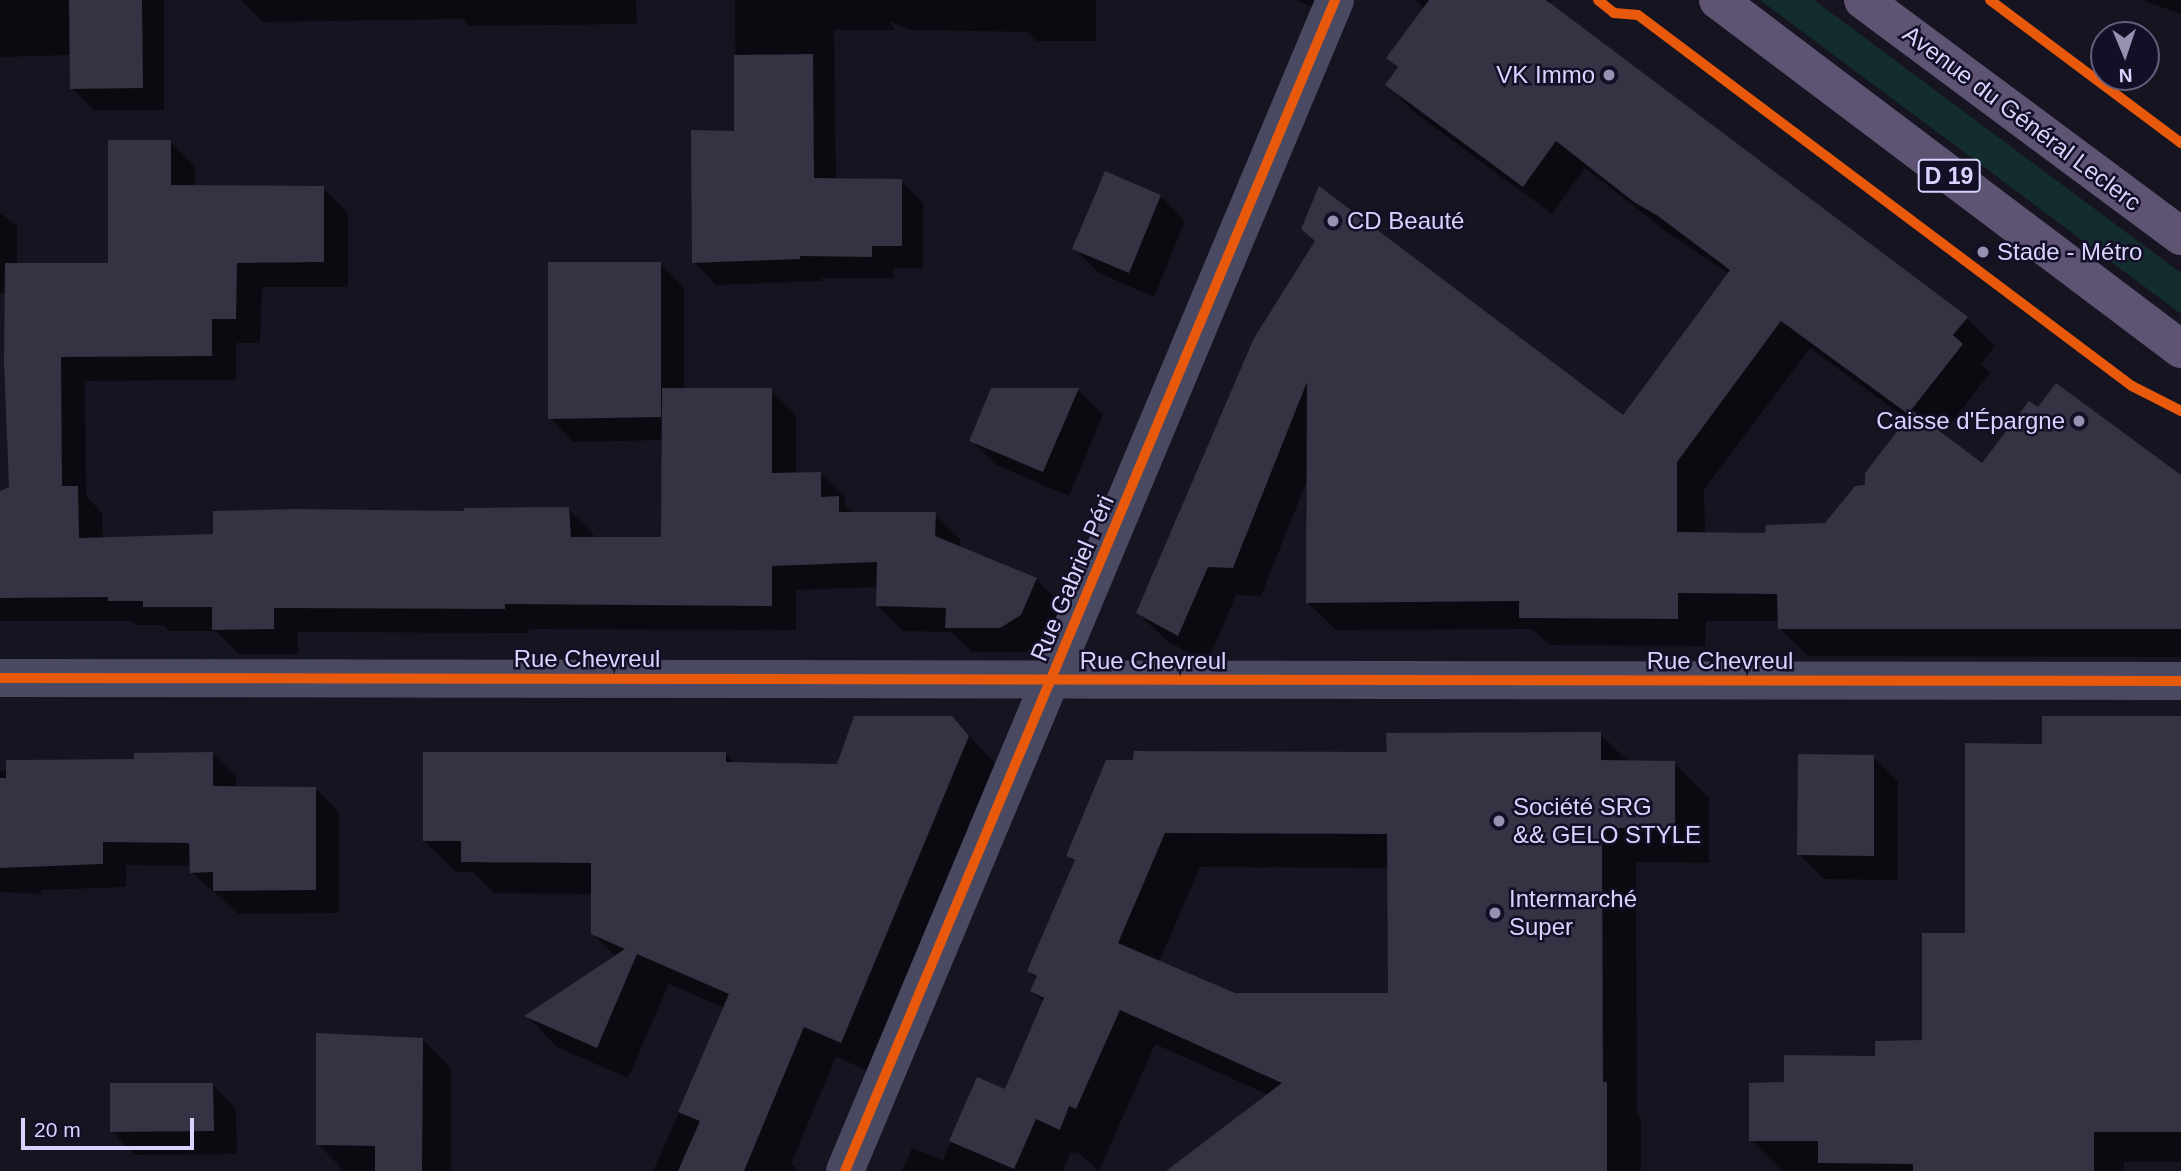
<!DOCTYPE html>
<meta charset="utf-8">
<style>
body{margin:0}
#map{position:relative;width:2181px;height:1171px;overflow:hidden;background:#161421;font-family:Arial,sans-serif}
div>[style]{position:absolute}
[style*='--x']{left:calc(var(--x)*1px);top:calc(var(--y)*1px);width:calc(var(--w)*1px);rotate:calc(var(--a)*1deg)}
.green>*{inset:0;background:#132c2d}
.shadow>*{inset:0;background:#0007}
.building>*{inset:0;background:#343243}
.minor>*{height:38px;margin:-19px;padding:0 19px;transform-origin:19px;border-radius:19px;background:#4a4962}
.primary>*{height:38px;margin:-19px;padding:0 19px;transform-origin:19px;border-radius:19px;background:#5e5373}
.cycleway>*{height:10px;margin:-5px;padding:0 5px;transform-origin:5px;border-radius:5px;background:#e8590c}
.dots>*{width:19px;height:19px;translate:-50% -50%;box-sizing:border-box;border:4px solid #130f26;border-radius:50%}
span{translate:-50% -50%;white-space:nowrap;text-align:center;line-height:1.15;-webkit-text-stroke:5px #130f26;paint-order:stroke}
.shield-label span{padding:2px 5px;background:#130f26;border:2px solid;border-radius:5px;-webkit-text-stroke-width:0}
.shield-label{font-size:23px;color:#d9d4ff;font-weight:700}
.poi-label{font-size:24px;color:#d9d4ff}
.right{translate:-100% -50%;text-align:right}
.left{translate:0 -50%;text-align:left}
.street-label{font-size:24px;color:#d9d4ff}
.north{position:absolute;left:2090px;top:21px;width:70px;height:70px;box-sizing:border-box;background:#130f26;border:2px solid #625e7d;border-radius:50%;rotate:178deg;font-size:19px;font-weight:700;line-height:28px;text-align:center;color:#d9d4ff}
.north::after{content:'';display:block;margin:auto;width:24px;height:32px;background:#9591b1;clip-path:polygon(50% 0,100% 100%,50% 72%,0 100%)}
.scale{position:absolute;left:21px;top:1118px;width:173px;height:32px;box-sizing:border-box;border:4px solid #d9d4ff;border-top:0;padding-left:9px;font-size:21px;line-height:24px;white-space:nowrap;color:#d9d4ff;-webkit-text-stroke:5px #130f26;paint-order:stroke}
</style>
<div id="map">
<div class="green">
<div style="clip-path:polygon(1760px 0,1814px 0,2181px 273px,2181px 314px)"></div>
</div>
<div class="shadow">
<div style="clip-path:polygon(0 0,164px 0,164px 110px,94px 110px,71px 88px,71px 55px,0 57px)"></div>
<div style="clip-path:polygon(241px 0,636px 0,637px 24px,469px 26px,463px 19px,263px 22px)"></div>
<div style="clip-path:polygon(735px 0,1096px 0,1096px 41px,1036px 41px,1027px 32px,910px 30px,889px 21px,895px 30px,834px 30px,836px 180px,901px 181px,923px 203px,923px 268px,893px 268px,894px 278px,822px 278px,822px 281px,716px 285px,694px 262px,736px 133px)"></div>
<div style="clip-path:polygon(1296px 0,1317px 0,1314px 8px)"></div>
<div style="clip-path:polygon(evenodd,1416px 0,1552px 0,1549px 4px,1967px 318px,1995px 346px,1981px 364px,1990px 373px,1942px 435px,1982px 466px,2181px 478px,2181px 657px,1808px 656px,1779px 628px,1779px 621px,1706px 621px,1705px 646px,1549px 645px,1533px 629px,1336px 630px,1307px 602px,1308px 478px,1261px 596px,1236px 595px,1207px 663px,1167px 641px,1138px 613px,1255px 339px,1623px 417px,1729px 274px,1664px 230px,1585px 168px,1552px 214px,1415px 113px,1387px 85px,1399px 68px,1389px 58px,1425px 9px,1416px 0,1810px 348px,1908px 420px,1867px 487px,1826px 525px,1767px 535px,1705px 534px,1704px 490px,1810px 348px)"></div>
<div style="clip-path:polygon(2141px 0,2181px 0,2181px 14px)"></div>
<div style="clip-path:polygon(170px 142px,195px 166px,195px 187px,323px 188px,348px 213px,348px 287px,262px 287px,260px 343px,236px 343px,236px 380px,85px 381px,86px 496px,102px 513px,103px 539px,214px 535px,466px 513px,568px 509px,593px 534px,594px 539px,663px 539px,663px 440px,574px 442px,550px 418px,660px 264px,684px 288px,684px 390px,771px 390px,796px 415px,796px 474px,821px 474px,845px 498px,845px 506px,854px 514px,935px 514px,960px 539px,960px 548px,1036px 579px,1061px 604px,1046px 640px,1025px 652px,972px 652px,951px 632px,903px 631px,878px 606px,878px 587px,796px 590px,796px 630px,529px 629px,529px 633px,298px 632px,298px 654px,239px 654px,216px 631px,169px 631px,164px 625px,135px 625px,131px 621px,0 621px,0 492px,10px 489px,7px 293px,0 293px,0 213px,17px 226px,17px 265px,110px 264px)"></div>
<div style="clip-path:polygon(1160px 196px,1185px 221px,1154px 297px,1099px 273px,1074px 248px)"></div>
<div style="clip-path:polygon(992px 390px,1078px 390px,1103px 414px,1069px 496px,996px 465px,971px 440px)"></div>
<div style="clip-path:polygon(2181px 717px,2181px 1162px,2124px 1162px,2124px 1171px,1782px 1171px,1751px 1140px,1786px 1084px,1924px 1042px,2044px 745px)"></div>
<div style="clip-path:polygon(952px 718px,1000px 768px,873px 1073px,836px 1057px,791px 1164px,798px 1171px,653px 1171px,725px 1008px,669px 984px,628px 1078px,557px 1047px,527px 1016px,616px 957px,593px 934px,593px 894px,494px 893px,473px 872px,456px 872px,424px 841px,726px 754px,735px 764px,838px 766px)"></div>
<div style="clip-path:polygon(evenodd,1600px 734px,1629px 762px,1674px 763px,1709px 798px,1709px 863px,1636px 862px,1637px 1114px,1641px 1118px,1641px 1171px,1241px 1171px,1269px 1095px,1155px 1044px,1099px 1171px,1079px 1153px,1071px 1152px,1063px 1171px,902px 1171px,912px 1148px,943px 1160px,978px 1079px,1006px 1091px,1044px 1002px,1033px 991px,1037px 979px,1029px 971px,1076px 863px,1068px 855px,1388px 754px,1600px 734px,1200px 867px,1389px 868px,1390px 995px,1235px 995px,1159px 962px,1200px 867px)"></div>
<div style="clip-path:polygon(212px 753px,236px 777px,236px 788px,315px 788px,339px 812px,339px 913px,239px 914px,191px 872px,191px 866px,126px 865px,126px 887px,41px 890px,41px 894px,0 892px,0 771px)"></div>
<div style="clip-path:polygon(1873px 757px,1898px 782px,1898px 880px,1824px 879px,1799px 854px)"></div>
<div style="clip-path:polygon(422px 1039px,451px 1068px,451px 1171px,344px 1171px,318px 1144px)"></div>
<div style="clip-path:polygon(213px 1085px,236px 1109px,237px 1154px,135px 1155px,112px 1131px)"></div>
</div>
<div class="building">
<div style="clip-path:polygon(69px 0,142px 0,143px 88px,70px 89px)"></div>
<div style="clip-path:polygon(1429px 0,1546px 0,1968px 317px,1953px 335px,1963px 344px,1908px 414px,1781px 321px,1677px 462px,1677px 532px,1765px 533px,1766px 525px,1825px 523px,1855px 486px,1865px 485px,1865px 473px,1913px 411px,1982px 463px,2029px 401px,2038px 407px,2056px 383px,2181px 475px,2181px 629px,1778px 629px,1777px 594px,1678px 593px,1678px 619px,1519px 618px,1519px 601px,1306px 603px,1307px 382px,1233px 568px,1208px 567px,1178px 636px,1136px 613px,1254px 338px,1315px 241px,1301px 229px,1319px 186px,1623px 415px,1730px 270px,1658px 216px,1634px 202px,1556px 141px,1523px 187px,1385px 85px,1398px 67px,1386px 58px)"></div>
<div style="clip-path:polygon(813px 54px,814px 178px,902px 179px,902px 246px,872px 246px,872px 257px,800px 256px,800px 259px,692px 263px,691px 130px,734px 131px,734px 55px)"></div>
<div style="clip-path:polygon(108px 140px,171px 140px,171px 185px,324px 186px,324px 262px,237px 263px,236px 319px,212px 319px,212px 356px,61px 357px,62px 486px,78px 486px,79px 538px,213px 534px,213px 511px,297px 509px,464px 511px,464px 508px,569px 507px,571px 537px,661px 537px,662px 388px,772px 388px,772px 473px,821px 472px,821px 497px,839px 496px,839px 512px,936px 512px,935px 536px,1037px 578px,1021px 615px,1000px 628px,945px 628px,946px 608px,876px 606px,877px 562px,772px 566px,772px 606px,505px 604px,505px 609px,274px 608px,274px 629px,212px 630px,212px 607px,143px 607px,143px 601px,108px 601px,108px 597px,0 598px,0 491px,9px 487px,4px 362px,5px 263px,108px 263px)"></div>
<div style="clip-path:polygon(1105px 171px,1161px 195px,1129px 273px,1072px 249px)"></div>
<div style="clip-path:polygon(548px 262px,661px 262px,661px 417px,548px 419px)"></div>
<div style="clip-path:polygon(991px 388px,1079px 388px,1043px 472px,969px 441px)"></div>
<div style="clip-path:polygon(854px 716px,952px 716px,969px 736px,841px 1043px,804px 1027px,744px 1171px,678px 1171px,700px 1121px,678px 1112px,729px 994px,637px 954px,597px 1048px,524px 1016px,625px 949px,591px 934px,591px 863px,461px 862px,461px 841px,423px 841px,423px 752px,726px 752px,726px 762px,837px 764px)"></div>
<div style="clip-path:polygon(2042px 716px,2181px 716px,2181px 1132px,2094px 1132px,2094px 1171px,1913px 1171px,1913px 1164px,1818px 1163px,1818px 1141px,1749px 1141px,1749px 1083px,1784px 1082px,1784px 1055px,1875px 1056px,1875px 1041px,1922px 1040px,1922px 933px,1965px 933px,1965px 743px,2042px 744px)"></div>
<div style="clip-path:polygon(evenodd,1601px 732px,1601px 760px,1675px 761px,1675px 828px,1602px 828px,1603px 1082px,1607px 1082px,1607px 1171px,1166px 1171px,1282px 1083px,1120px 1010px,1076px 1109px,1069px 1106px,1060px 1130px,1036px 1119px,1014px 1169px,949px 1141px,977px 1077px,1005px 1089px,1044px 998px,1030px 991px,1037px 976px,1027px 971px,1075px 860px,1066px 856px,1106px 760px,1133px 760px,1134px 751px,1387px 752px,1386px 733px,1601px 732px,1165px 833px,1387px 834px,1388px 993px,1235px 993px,1118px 943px,1165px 833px)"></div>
<div style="clip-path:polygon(213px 752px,213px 786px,316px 787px,316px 890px,213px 891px,213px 872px,190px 873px,189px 843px,103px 842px,103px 864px,0 868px,0 778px,6px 778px,6px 760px,134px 759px,134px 753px)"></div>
<div style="clip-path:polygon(1798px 754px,1874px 755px,1874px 856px,1797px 855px)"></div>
<div style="clip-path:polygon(316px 1033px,423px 1038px,422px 1171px,375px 1171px,375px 1146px,316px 1145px)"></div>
<div style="clip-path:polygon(110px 1083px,213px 1083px,214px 1131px,110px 1132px)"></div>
</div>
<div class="minor">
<div style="--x:0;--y:678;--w:2181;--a:0.08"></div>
<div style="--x:845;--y:1171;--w:1269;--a:-67.29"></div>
</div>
<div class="primary">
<div style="--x:1718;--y:0;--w:580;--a:37.01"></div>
<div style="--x:1863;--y:0;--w:396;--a:36.6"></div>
</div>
<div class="cycleway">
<div style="--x:1598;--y:0;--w:21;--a:39"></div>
<div style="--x:1614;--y:13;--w:24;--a:5"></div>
<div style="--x:1638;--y:15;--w:618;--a:36.91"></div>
<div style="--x:2132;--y:386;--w:55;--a:27"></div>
<div style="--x:1990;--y:0;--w:239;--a:36.8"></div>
<div style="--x:0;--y:678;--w:2181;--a:0.08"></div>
<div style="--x:845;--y:1171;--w:1269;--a:-67.29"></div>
</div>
<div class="dots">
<div style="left:1609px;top:75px;background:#9591b1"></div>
<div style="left:1333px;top:221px;background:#9591b1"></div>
<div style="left:1983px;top:252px;background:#9591b1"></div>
<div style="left:2079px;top:421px;background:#9591b1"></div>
<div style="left:1499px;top:821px;background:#9591b1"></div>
<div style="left:1495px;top:913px;background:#9591b1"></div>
</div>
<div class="shield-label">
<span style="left:1949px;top:176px">D 19</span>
</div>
<div class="poi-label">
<span class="right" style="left:1595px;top:75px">VK Immo</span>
<span class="left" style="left:1347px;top:221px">CD Beauté</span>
<span class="left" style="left:1997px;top:252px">Stade - Métro</span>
<span class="right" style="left:2065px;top:421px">Caisse d'Épargne</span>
<span class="left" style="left:1513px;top:821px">Société SRG<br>&amp;&amp; GELO STYLE</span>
<span class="left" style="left:1509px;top:913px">Intermarché<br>Super</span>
</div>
<div class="street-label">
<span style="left:2022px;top:118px;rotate:37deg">Avenue du Général Leclerc</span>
<span style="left:1072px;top:578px;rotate:-67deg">Rue Gabriel Péri</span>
<span style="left:587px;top:659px">Rue Chevreul</span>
<span style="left:1153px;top:661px">Rue Chevreul</span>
<span style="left:1720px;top:661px">Rue Chevreul</span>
</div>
<div class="north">N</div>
<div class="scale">20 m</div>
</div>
